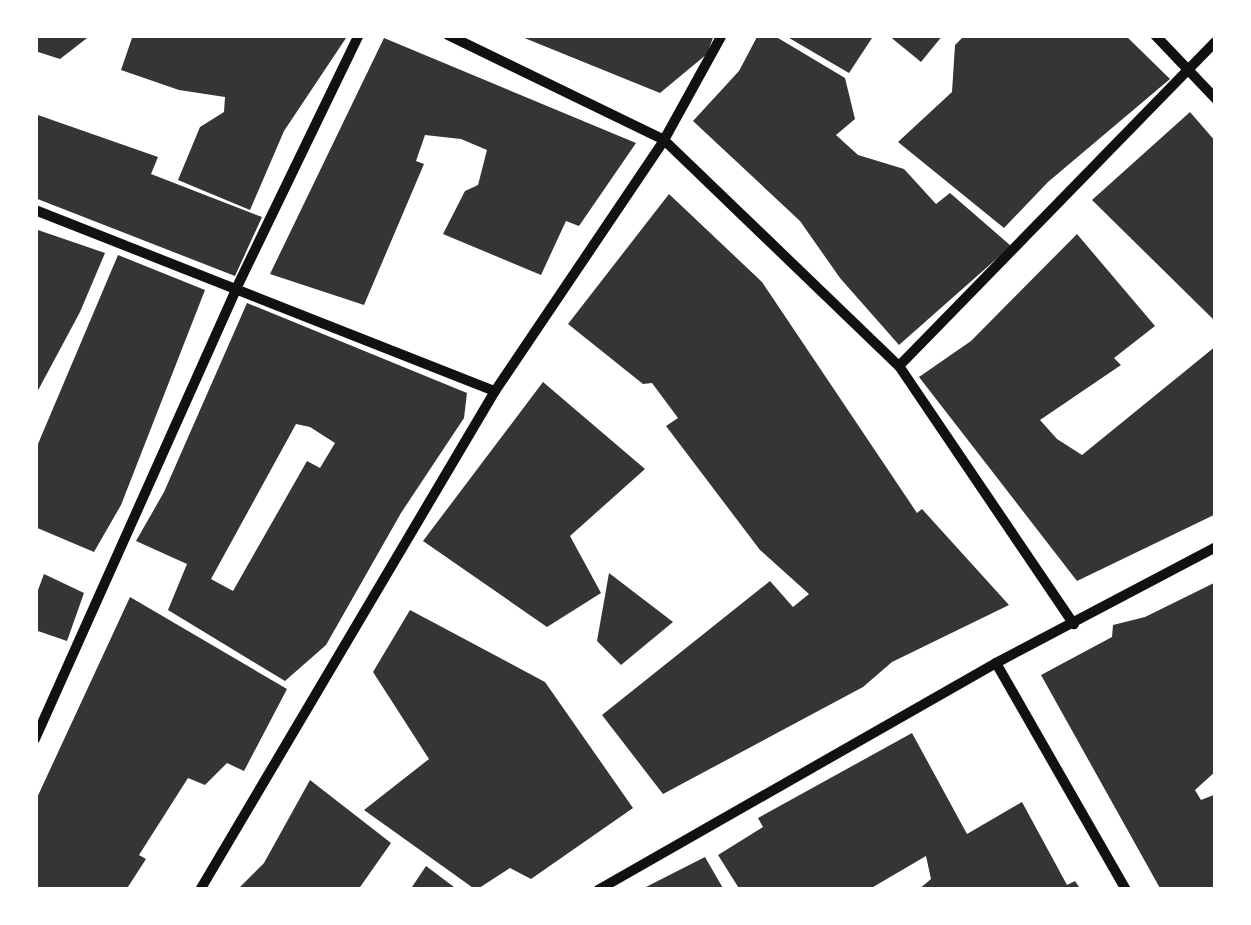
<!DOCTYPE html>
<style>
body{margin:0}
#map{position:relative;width:1251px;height:925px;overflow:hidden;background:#fff;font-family:"Roboto Condensed",sans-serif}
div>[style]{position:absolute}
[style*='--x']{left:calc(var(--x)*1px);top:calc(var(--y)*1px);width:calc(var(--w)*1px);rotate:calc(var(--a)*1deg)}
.building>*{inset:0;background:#353535}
.minor>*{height:10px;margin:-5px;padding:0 5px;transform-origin:5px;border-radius:5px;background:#111}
span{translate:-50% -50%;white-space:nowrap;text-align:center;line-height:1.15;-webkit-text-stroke:8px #fff;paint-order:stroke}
.frame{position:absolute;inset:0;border:38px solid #fff;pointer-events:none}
</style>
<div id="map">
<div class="building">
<div style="clip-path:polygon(35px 35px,91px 35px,60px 59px,35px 51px)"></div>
<div style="clip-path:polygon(133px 35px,348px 35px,284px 131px,250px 210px,178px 180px,200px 127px,224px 112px,225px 97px,179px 90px,121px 70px)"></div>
<div style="clip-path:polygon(517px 35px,714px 35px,707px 54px,660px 93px)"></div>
<div style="clip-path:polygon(758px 35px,773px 35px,845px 78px,855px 119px,836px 135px,858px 155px,904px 169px,936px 204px,950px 193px,1011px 246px,899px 345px,840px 278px,800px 221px,693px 121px,739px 71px)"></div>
<div style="clip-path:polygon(784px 35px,874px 35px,849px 73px)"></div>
<div style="clip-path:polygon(888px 35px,943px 35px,921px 62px)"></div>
<div style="clip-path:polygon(965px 35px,1125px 35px,1170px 79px,1048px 182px,1004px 228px,898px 142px,952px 92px,955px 45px)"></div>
<div style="clip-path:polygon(384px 38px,636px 143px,579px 226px,566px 221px,541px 275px,443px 234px,465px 191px,478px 185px,487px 150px,461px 139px,425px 135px,416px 161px,424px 164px,364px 305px,270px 274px)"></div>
<div style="clip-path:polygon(1190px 112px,1216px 142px,1216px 322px,1092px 200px)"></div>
<div style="clip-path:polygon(35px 114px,158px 157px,151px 174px,262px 217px,235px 276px,35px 198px)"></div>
<div style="clip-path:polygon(669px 194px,762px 282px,917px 513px,922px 509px,1009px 605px,892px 662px,863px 687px,663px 794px,602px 715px,770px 581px,793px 607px,809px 594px,760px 550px,666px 426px,678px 418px,652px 383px,643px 384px,568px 324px)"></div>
<div style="clip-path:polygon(35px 229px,105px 253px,80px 312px,35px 396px)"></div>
<div style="clip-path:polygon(1077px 234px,1155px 326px,1114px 358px,1121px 365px,1040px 420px,1057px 439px,1082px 455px,1216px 346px,1216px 514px,1077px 581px,919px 377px,971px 341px)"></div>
<div style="clip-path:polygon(118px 255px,205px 290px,121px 505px,94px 552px,35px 527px,35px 451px)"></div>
<div style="clip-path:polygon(evenodd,247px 303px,467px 393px,464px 418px,401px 513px,326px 645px,285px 681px,168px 610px,187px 564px,136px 541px,164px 492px,247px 303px,296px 424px,310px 427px,335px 443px,320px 468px,307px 461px,233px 591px,211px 579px,296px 424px)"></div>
<div style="clip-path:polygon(543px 382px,645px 469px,570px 536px,601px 593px,547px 627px,423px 541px)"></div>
<div style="clip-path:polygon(609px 573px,673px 622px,621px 665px,597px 641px)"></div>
<div style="clip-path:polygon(44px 574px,84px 593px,67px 641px,35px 630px,35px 598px)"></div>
<div style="clip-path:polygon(1216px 582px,1216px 771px,1195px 790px,1201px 800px,1216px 794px,1216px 890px,1161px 890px,1041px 675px,1112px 637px,1113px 625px,1145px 617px)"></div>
<div style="clip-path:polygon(130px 597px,287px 689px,244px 771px,227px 763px,205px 785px,188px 778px,139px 855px,146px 859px,126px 890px,35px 890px,35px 802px)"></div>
<div style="clip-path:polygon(410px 610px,545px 682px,633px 808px,531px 879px,510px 868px,476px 890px,364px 810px,429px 759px,373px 672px)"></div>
<div style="clip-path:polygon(912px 733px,967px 834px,1022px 802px,1067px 885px,1075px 881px,1081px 890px,918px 890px,931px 879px,926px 856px,868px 890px,740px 890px,718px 855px,763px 827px,758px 818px)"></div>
<div style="clip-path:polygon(310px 780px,391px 843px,358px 890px,237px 890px,264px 863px)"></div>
<div style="clip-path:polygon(705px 857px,724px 890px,640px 890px)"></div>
<div style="clip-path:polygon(426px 866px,458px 890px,410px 890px)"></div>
</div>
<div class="minor">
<div style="--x:448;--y:35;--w:240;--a:25.9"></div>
<div style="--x:664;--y:140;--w:326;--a:43.9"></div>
<div style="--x:899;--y:366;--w:312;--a:55.9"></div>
<div style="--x:1155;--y:35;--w:88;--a:46.4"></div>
<div style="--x:35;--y:210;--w:494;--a:21.5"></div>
<div style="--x:899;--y:366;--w:454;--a:-45.7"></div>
<div style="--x:996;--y:663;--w:262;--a:60.2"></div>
<div style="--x:35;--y:739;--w:493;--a:-65.9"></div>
<div style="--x:236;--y:289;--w:282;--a:-64.2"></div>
<div style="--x:200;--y:890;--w:580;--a:-59.41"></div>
<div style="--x:495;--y:391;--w:303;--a:-56"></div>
<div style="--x:664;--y:140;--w:120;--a:-61.1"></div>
<div style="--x:598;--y:890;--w:458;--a:-29.7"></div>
<div style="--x:996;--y:663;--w:249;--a:-27.8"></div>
</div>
<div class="frame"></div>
</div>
